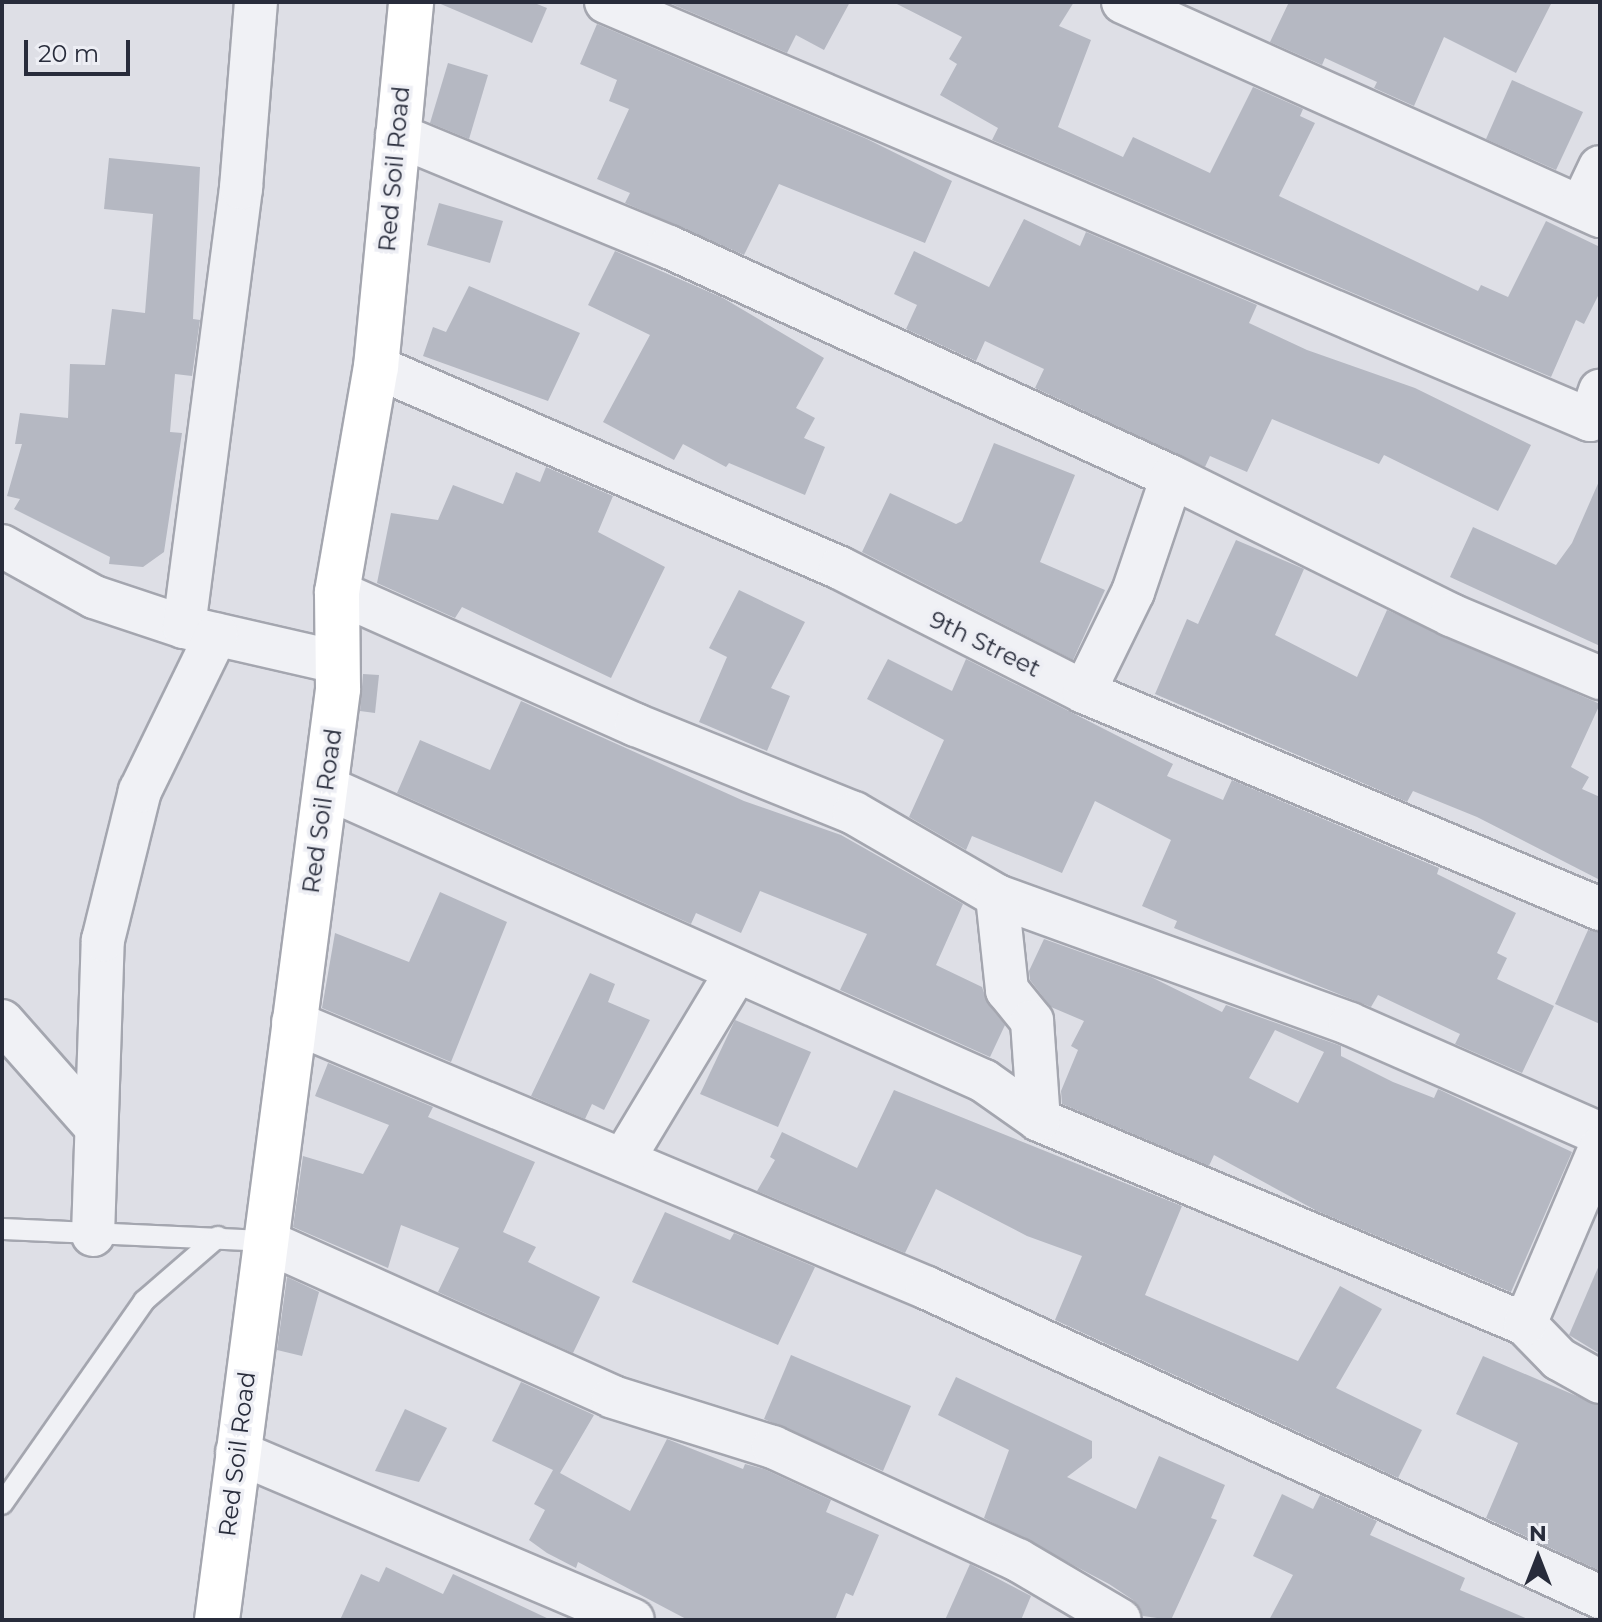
<!DOCTYPE html>
<style>
body{margin:0}
#map{position:relative;width:1602px;height:1622px;overflow:hidden;background:#dedfe6;font-family:Montserrat,sans-serif}
div>[style]{position:absolute}
[style*='--x']{left:calc(var(--x)*1px);top:calc(var(--y)*1px);width:calc(var(--w)*1px);rotate:calc(var(--a)*1deg)}
.building>*{inset:0;background:#b5b8c2}
.roads{filter:drop-shadow(2px 0 #a4a6af) drop-shadow(-2px 0 #a4a6af) drop-shadow(0 2px #a4a6af) drop-shadow(0 -2px #a4a6af)}
.lane>*{height:20px;margin:-10px;padding:0 10px;transform-origin:10px;border-radius:10px;background:#f0f1f5}
.street>*{height:42px;margin:-21px;padding:0 21px;transform-origin:21px;border-radius:21px;background:#f0f1f5}
.secondary>*{height:44px;margin:-22px;padding:0 22px;transform-origin:22px;border-radius:22px;background:#fff}
span{translate:-50% -50%;white-space:nowrap;text-align:center;line-height:1.15;-webkit-text-stroke:7px #edeef4;paint-order:stroke}
.street-label{font-size:24px;color:#282c3b}
.frame{position:absolute;inset:0;border:4px solid #282c3b;pointer-events:none}
.north{position:absolute;left:1498px;top:1518px;width:80px;height:80px;-webkit-text-stroke:6px #edeef4;paint-order:stroke;rotate:0deg;font-size:22px;font-weight:700;line-height:32px;text-align:center;color:#282c3b}
.north::after{content:'';display:block;margin:auto;width:28px;height:36px;background:#282c3b;clip-path:polygon(50% 0,100% 100%,50% 72%,0 100%)}
.scale{position:absolute;left:24px;top:40px;width:106px;height:36px;box-sizing:border-box;border:4px solid #282c3b;border-top:0;padding-left:10px;font-size:24px;line-height:28px;white-space:nowrap;color:#282c3b;-webkit-text-stroke:6px #edeef4;paint-order:stroke}
</style>
<div id="map">
<div class="building">
<div style="clip-path:polygon(436px 2px,532px 2px,547px 8px,532px 43px)"></div>
<div style="clip-path:polygon(667px 2px,850px 2px,824px 50px,796px 35px,787px 53px)"></div>
<div style="clip-path:polygon(893px 2px,1074px 2px,1059px 26px,1091px 40px,1058px 127px,1123px 157px,1133px 137px,1210px 173px,1253px 87px,1303px 109px,1300px 116px,1315px 123px,1279px 196px,1478px 291px,1481px 285px,1508px 297px,1546px 221px,1600px 247px,1600px 292px,1584px 324px,1576px 320px,1551px 377px,992px 140px,998px 128px,940px 95px,957px 64px,949px 59px,962px 37px)"></div>
<div style="clip-path:polygon(1289px 2px,1552px 2px,1516px 73px,1444px 37px,1414px 106px,1374px 88px,1377px 82px,1325px 58px,1322px 65px,1270px 42px)"></div>
<div style="clip-path:polygon(597px 24px,867px 139px,952px 181px,925px 243px,779px 184px,744px 255px,625px 203px,630px 193px,597px 179px,629px 109px,609px 101px,617px 80px,580px 64px)"></div>
<div style="clip-path:polygon(448px 63px,488px 75px,469px 139px,430px 123px)"></div>
<div style="clip-path:polygon(1512px 80px,1583px 112px,1556px 170px,1486px 139px)"></div>
<div style="clip-path:polygon(109px 158px,200px 167px,193px 319px,200px 320px,192px 376px,175px 374px,170px 432px,182px 433px,164px 552px,143px 567px,109px 564px,110px 557px,14px 509px,20px 499px,7px 496px,22px 444px,15px 444px,20px 413px,68px 418px,70px 364px,105px 365px,112px 309px,145px 313px,153px 214px,104px 209px)"></div>
<div style="clip-path:polygon(439px 203px,503px 221px,490px 263px,427px 245px)"></div>
<div style="clip-path:polygon(1024px 219px,1080px 246px,1086px 232px,1257px 305px,1249px 323px,1307px 350px,1415px 388px,1531px 445px,1498px 511px,1384px 455px,1379px 464px,1272px 419px,1247px 472px,1210px 456px,1205px 467px,1035px 388px,1044px 369px,985px 341px,976px 361px,906px 329px,917px 305px,894px 294px,914px 251px,989px 287px)"></div>
<div style="clip-path:polygon(615px 251px,723px 298px,824px 358px,796px 408px,815px 418px,804px 438px,825px 447px,805px 495px,729px 463px,726px 467px,683px 444px,674px 460px,603px 422px,650px 335px,588px 305px)"></div>
<div style="clip-path:polygon(469px 286px,580px 333px,548px 401px,423px 356px,433px 327px,446px 332px)"></div>
<div style="clip-path:polygon(994px 443px,1075px 475px,1040px 562px,1105px 590px,1073px 660px,862px 552px,890px 493px,956px 524px,962px 521px)"></div>
<div style="clip-path:polygon(546px 467px,613px 496px,598px 532px,665px 567px,611px 678px,462px 607px,455px 618px,377px 583px,391px 513px,438px 520px,453px 485px,503px 504px,516px 472px,540px 482px)"></div>
<div style="clip-path:polygon(1600px 479px,1600px 646px,1450px 577px,1473px 527px,1556px 565px,1572px 543px)"></div>
<div style="clip-path:polygon(1236px 540px,1304px 569px,1275px 635px,1357px 677px,1387px 610px,1600px 704px,1571px 767px,1589px 777px,1582px 789px,1600px 797px,1600px 880px,1477px 817px,1413px 791px,1407px 802px,1155px 694px,1187px 619px,1198px 624px)"></div>
<div style="clip-path:polygon(739px 590px,805px 622px,771px 688px,790px 696px,767px 751px,699px 722px,727px 657px,709px 648px)"></div>
<div style="clip-path:polygon(888px 659px,952px 691px,966px 659px,1173px 764px,1167px 776px,1223px 800px,1232px 780px,1439px 868px,1437px 874px,1516px 913px,1497px 953px,1507px 958px,1497px 979px,1554px 1006px,1522px 1073px,1455px 1044px,1460px 1034px,1378px 995px,1371px 1007px,1174px 928px,1177px 921px,1142px 906px,1171px 840px,1095px 801px,1062px 873px,972px 836px,966px 850px,909px 817px,944px 740px,867px 699px)"></div>
<div style="clip-path:polygon(363px 674px,379px 675px,375px 713px,360px 711px)"></div>
<div style="clip-path:polygon(521px 701px,744px 801px,841px 835px,963px 904px,936px 965px,982px 987px,988px 1004px,1005px 1025px,990px 1057px,840px 990px,867px 934px,760px 891px,741px 933px,696px 913px,691px 924px,397px 793px,420px 740px,490px 770px)"></div>
<div style="clip-path:polygon(440px 892px,507px 922px,451px 1062px,322px 1008px,335px 933px,409px 962px)"></div>
<div style="clip-path:polygon(1588px 930px,1600px 932px,1600px 1024px,1555px 1004px)"></div>
<div style="clip-path:polygon(evenodd,1044px 939px,1151px 977px,1222px 1012px,1226px 1005px,1341px 1046px,1341px 1056px,1393px 1082px,1434px 1098px,1438px 1089px,1572px 1152px,1511px 1292px,1317px 1211px,1214px 1155px,1209px 1166px,1062px 1104px,1061px 1091px,1078px 1050px,1071px 1046px,1084px 1021px,1051px 1007px,1030px 980px,1029px 971px,1044px 939px,1275px 1030px,1324px 1052px,1298px 1103px,1249px 1078px,1275px 1030px)"></div>
<div style="clip-path:polygon(590px 973px,615px 984px,608px 1002px,650px 1020px,604px 1110px,592px 1104px,585px 1119px,531px 1096px)"></div>
<div style="clip-path:polygon(735px 1020px,811px 1052px,778px 1127px,700px 1094px)"></div>
<div style="clip-path:polygon(328px 1063px,433px 1107px,428px 1117px,535px 1162px,503px 1232px,536px 1247px,528px 1262px,600px 1297px,573px 1353px,438px 1292px,459px 1248px,401px 1225px,388px 1268px,293px 1227px,303px 1156px,363px 1174px,389px 1125px,315px 1096px)"></div>
<div style="clip-path:polygon(894px 1090px,1182px 1206px,1145px 1295px,1298px 1361px,1340px 1286px,1382px 1309px,1336px 1388px,1422px 1430px,1398px 1478px,1055px 1320px,1082px 1256px,1027px 1236px,936px 1189px,905px 1253px,757px 1191px,775px 1160px,770px 1157px,782px 1132px,857px 1168px)"></div>
<div style="clip-path:polygon(665px 1212px,730px 1240px,734px 1233px,815px 1267px,778px 1345px,632px 1282px)"></div>
<div style="clip-path:polygon(1600px 1263px,1600px 1354px,1569px 1335px)"></div>
<div style="clip-path:polygon(287px 1277px,319px 1292px,302px 1356px,277px 1350px)"></div>
<div style="clip-path:polygon(791px 1355px,911px 1406px,883px 1471px,764px 1419px)"></div>
<div style="clip-path:polygon(1483px 1356px,1600px 1406px,1600px 1571px,1486px 1518px,1518px 1443px,1456px 1414px)"></div>
<div style="clip-path:polygon(956px 1377px,1092px 1441px,1092px 1458px,1067px 1477px,1136px 1509px,1159px 1456px,1225px 1485px,1211px 1518px,1217px 1520px,1171px 1620px,1143px 1616px,1133px 1600px,1109px 1584px,984px 1518px,1009px 1450px,938px 1415px)"></div>
<div style="clip-path:polygon(521px 1382px,594px 1415px,560px 1473px,630px 1511px,667px 1439px,743px 1469px,745px 1464px,764px 1469px,831px 1500px,826px 1512px,879px 1535px,853px 1596px,846px 1593px,835px 1620px,688px 1620px,578px 1562px,576px 1568px,547px 1553px,529px 1540px,545px 1510px,534px 1504px,553px 1470px,492px 1441px)"></div>
<div style="clip-path:polygon(405px 1409px,447px 1428px,419px 1482px,375px 1471px)"></div>
<div style="clip-path:polygon(1282px 1494px,1313px 1509px,1320px 1495px,1377px 1521px,1370px 1535px,1465px 1578px,1460px 1590px,1530px 1620px,1269px 1620px,1293px 1575px,1253px 1556px)"></div>
<div style="clip-path:polygon(970px 1564px,1031px 1596px,1021px 1620px,945px 1620px)"></div>
<div style="clip-path:polygon(386px 1567px,443px 1594px,453px 1574px,551px 1620px,340px 1620px,361px 1574px,379px 1582px)"></div>
</div>
<div class="roads">
<div class="lane">
<div style="--x:2;--y:1229;--w:263;--a:2.6"></div>
<div style="--x:2;--y:1504;--w:248;--a:-55"></div>
<div style="--x:144;--y:1301;--w:98;--a:-40.9"></div>
</div>
<div class="street">
<div style="--x:606;--y:2;--w:1069;--a:23.02"></div>
<div style="--x:1590;--y:420;--w:31;--a:-71"></div>
<div style="--x:1123;--y:2;--w:523;--a:24.16"></div>
<div style="--x:397;--y:135;--w:294;--a:22.4"></div>
<div style="--x:669;--y:247;--w:553;--a:24.57"></div>
<div style="--x:1172;--y:477;--w:311;--a:26.3"></div>
<div style="--x:1451;--y:615;--w:162;--a:22.9"></div>
<div style="--x:1581;--y:207;--w:44;--a:-64.6"></div>
<div style="--x:376;--y:367;--w:506;--a:23.42"></div>
<div style="--x:840;--y:568;--w:274;--a:26.9"></div>
<div style="--x:1084;--y:692;--w:560;--a:22.81"></div>
<div style="--x:2;--y:546;--w:105;--a:29"></div>
<div style="--x:94;--y:597;--w:95;--a:18.4"></div>
<div style="--x:184;--y:627;--w:157;--a:12.9"></div>
<div style="--x:337;--y:592;--w:327;--a:24"></div>
<div style="--x:636;--y:725;--w:235;--a:22"></div>
<div style="--x:854;--y:813;--w:165;--a:30.1"></div>
<div style="--x:997;--y:896;--w:375;--a:19.9"></div>
<div style="--x:1350;--y:1024;--w:273;--a:23.7"></div>
<div style="--x:184;--y:627;--w:443;--a:-82.6"></div>
<div style="--x:241;--y:188;--w:187;--a:-85.4"></div>
<div style="--x:1084;--y:692;--w:111;--a:-63.9"></div>
<div style="--x:1133;--y:592;--w:121;--a:-71.3"></div>
<div style="--x:325;--y:787;--w:722;--a:24.04"></div>
<div style="--x:984;--y:1081;--w:67;--a:35.3"></div>
<div style="--x:1039;--y:1120;--w:527;--a:22.77"></div>
<div style="--x:1525;--y:1324;--w:49;--a:45.8"></div>
<div style="--x:1559;--y:1359;--w:47;--a:29.3"></div>
<div style="--x:997;--y:896;--w:95;--a:83.9"></div>
<div style="--x:1007;--y:990;--w:40;--a:51"></div>
<div style="--x:1032;--y:1021;--w:99;--a:86"></div>
<div style="--x:2;--y:1021;--w:139;--a:48.5"></div>
<div style="--x:293;--y:1022;--w:688;--a:22.76"></div>
<div style="--x:927;--y:1288;--w:741;--a:24.66"></div>
<div style="--x:623;--y:1160;--w:217;--a:-58.9"></div>
<div style="--x:93;--y:1235;--w:295;--a:-88.1"></div>
<div style="--x:103;--y:940;--w:154;--a:-76.1"></div>
<div style="--x:140;--y:791;--w:174;--a:-64"></div>
<div style="--x:265;--y:1241;--w:381;--a:24.1"></div>
<div style="--x:613;--y:1397;--w:168;--a:17.4"></div>
<div style="--x:773;--y:1447;--w:270;--a:24.8"></div>
<div style="--x:1018;--y:1560;--w:118;--a:30.5"></div>
<div style="--x:1525;--y:1324;--w:191;--a:-66.9"></div>
<div style="--x:237;--y:1452;--w:430;--a:23"></div>
</div>
<div class="secondary">
<div style="--x:217;--y:1620;--w:939;--a:-82.59"></div>
<div style="--x:338;--y:689;--w:97;--a:-90.6"></div>
<div style="--x:337;--y:592;--w:228;--a:-80.2"></div>
<div style="--x:376;--y:367;--w:367;--a:-84.5"></div>
</div>
</div>
<div class="street-label">
<span style="left:394px;top:169px;rotate:-85deg">Red Soil Road</span>
<span style="left:985px;top:644px;rotate:26deg">9th Street</span>
<span style="left:322px;top:811px;rotate:-82deg">Red Soil Road</span>
<span style="left:237px;top:1454px;rotate:-83deg">Red Soil Road</span>
</div>
<div class="frame"></div>
<div class="north">N</div>
<div class="scale">20 m</div>
</div>
